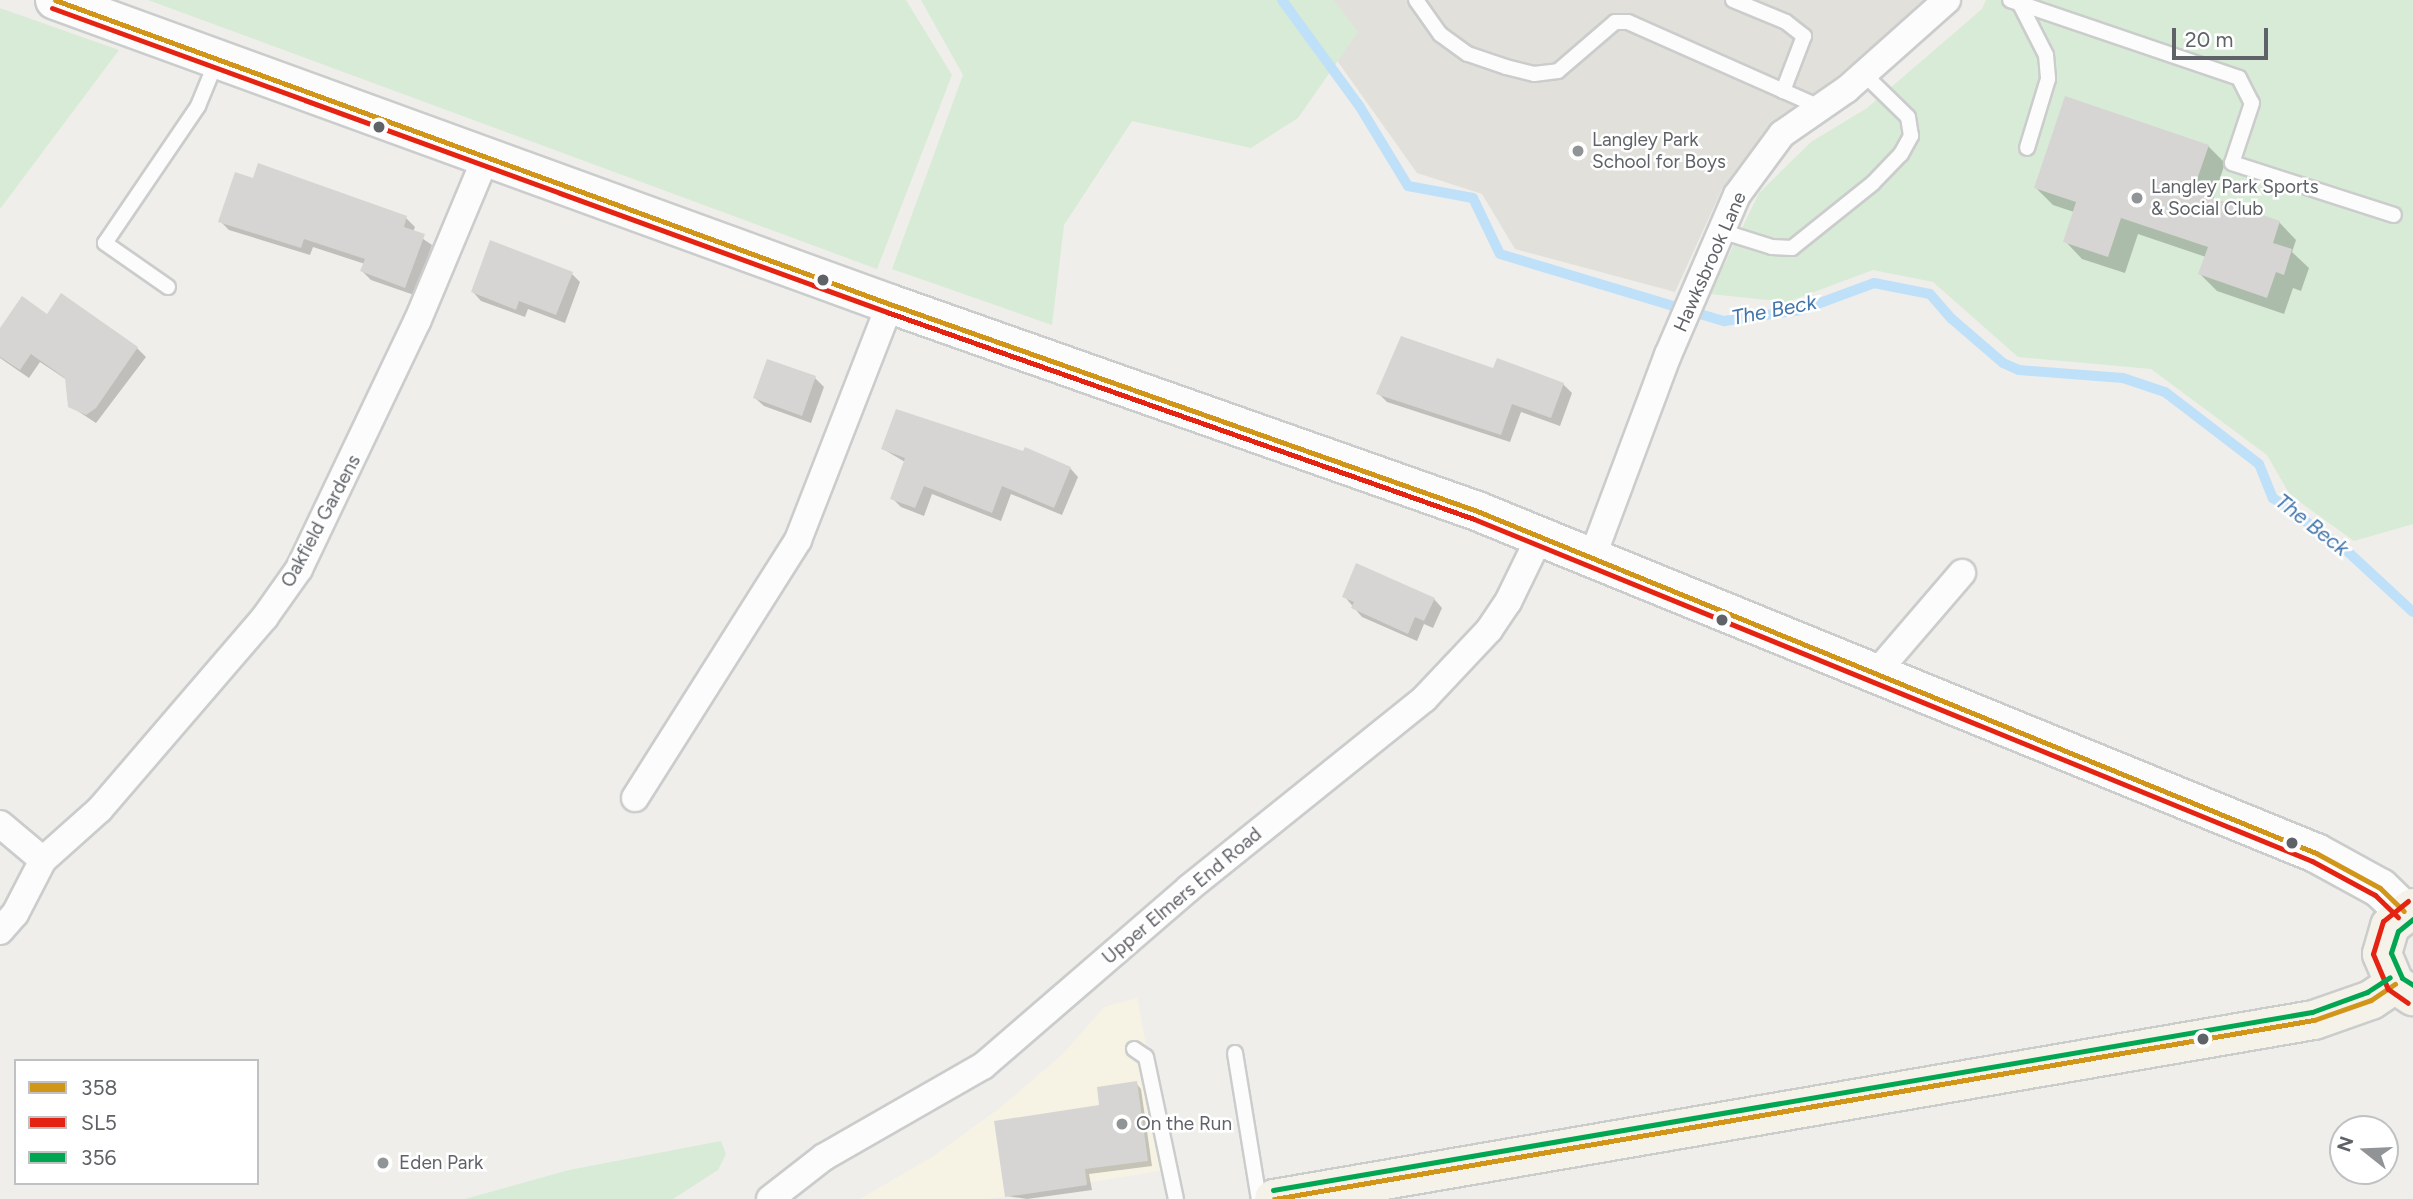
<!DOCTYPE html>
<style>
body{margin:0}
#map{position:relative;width:2413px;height:1199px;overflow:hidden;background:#efeeea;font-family:Figtree,sans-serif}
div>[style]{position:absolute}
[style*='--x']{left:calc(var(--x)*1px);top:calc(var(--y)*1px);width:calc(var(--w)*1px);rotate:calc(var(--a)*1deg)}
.commercial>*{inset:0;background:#f7f3e4}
.education>*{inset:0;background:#e2e0da}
.green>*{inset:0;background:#d8ebd6}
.shadow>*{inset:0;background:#0003}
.stream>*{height:10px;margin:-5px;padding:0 5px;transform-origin:5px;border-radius:5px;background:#bfe0f9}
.building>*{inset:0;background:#d6d5d3}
.roads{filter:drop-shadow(2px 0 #cbcccc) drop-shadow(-2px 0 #cbcccc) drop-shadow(0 2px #cbcccc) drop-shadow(0 -2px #cbcccc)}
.service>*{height:14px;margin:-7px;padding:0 7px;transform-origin:7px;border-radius:7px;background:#fdfcfc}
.minor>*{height:26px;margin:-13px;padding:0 13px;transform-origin:13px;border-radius:13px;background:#fdfcfc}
.secondary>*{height:38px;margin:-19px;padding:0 19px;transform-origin:19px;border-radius:19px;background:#fdfcfc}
.primary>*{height:38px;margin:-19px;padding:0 19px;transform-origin:19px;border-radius:19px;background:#f4f2e9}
.bus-1>*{height:5px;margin:-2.5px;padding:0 2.5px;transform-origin:2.5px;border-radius:2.5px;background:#d1951a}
.bus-2>*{height:5px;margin:-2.5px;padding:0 2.5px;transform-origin:2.5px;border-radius:2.5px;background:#e42313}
.bus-3>*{height:5px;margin:-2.5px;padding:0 2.5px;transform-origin:2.5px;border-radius:2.5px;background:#00a651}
.dots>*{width:19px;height:19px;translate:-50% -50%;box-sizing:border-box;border:4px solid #fff;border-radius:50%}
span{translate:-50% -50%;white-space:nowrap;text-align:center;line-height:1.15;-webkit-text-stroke:5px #fff;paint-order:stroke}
.poi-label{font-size:19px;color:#5f6368}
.left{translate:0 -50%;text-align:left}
.street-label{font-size:19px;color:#5f6368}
.water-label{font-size:21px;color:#4174aa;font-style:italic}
.legend{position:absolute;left:14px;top:1059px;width:245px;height:126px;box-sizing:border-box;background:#fff;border:2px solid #bfc1c3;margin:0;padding:9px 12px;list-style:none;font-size:21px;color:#5f6368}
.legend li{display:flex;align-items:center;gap:14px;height:35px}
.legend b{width:35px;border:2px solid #bfc1c3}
.north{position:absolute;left:2329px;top:1115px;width:70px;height:70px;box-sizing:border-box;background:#fff;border:2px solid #bfc1c3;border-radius:50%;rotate:288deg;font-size:19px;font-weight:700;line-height:28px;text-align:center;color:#5f6368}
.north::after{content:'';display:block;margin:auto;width:24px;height:32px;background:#919496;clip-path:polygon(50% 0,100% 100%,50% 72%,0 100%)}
.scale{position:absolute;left:2172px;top:28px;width:96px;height:32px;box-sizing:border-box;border:4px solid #5f6368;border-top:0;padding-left:9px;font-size:21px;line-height:24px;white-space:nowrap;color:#5f6368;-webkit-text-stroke:5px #fff;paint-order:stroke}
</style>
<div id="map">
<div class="commercial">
<div style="clip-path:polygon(1137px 998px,1170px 1169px,989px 1199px,860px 1199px,932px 1157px,1000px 1108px,1064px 1053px,1104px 1007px)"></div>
</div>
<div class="education">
<div style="clip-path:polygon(1294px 0,1931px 0,1772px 129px,1722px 189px,1675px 292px,1515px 249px,1482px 194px,1417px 173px)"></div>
</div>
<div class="green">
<div style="clip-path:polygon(148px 0,906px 0,952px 75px,877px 269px)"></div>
<div style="clip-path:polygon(921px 0,1334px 0,1358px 32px,1298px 118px,1251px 148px,1132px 121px,1064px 225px,1052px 325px,892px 269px,963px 75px)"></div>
<div style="clip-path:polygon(1986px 0,2413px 0,2413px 524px,2354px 541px,2290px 495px,2267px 455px,2151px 369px,2018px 357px,1933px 282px,1873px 270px,1787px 302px,1710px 294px,1759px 193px,1811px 142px,1867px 108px,1982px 9px)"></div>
<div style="clip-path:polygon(0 8px,119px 50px,0 209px)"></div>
<div style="clip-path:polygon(721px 1141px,726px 1154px,718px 1170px,673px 1199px,465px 1199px,569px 1170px)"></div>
</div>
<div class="shadow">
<div style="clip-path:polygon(2208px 146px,2225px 163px,2213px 200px,2279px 222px,2296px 240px,2292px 252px,2309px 268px,2301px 291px,2293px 288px,2284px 314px,2217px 291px,2200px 274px,2206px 257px,2138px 234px,2125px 273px,2082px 259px,2065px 241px,2074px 212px,2053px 205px,2036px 188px)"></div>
<div style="clip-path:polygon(406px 218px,415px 227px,413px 232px,432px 245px,414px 295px,371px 280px,362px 271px,365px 264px,313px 247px,310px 255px,229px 230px,220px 221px)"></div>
<div style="clip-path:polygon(572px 274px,580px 282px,565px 323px,528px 309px,525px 317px,481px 301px,473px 292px)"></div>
<div style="clip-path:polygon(48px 316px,137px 348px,146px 357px,96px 423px,70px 406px,67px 380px,40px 362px,29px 378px,0 358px,0 331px)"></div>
<div style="clip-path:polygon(1494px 371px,1563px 384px,1572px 393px,1560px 426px,1521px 412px,1510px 442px,1387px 402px,1379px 394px)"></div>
<div style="clip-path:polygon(815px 378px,824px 387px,811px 423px,764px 406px,755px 398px)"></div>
<div style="clip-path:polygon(883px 449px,1070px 468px,1078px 477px,1062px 515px,1011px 494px,1001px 521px,932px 494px,924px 516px,901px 507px,892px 498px,905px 462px)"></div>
<div style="clip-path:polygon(1344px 596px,1434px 599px,1442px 608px,1433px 628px,1424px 624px,1417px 641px,1362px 617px)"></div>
<div style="clip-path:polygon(1136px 1083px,1141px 1089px,1152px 1166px,1089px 1174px,1092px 1190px,1027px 1199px,1007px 1196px)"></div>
</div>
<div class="stream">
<div style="--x:1282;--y:0;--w:132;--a:53.9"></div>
<div style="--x:1360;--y:107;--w:92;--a:58.7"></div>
<div style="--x:1408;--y:186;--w:66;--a:10.5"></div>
<div style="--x:1473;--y:198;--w:62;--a:64.3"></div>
<div style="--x:1500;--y:254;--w:234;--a:16.7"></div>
<div style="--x:1724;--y:321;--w:78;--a:-8.1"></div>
<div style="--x:1801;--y:310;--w:78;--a:-20.3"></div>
<div style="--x:1874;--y:283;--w:57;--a:11.1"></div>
<div style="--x:1930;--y:294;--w:33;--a:49"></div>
<div style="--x:1952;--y:319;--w:67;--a:40.8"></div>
<div style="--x:2003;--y:363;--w:17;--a:24"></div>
<div style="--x:2019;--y:370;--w:104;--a:4.4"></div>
<div style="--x:2123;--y:378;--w:44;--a:18.4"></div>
<div style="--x:2165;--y:392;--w:118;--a:37.5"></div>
<div style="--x:2259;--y:464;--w:37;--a:68"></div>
<div style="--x:2273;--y:498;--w:90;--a:35.5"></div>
<div style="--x:2346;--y:550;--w:91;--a:42.8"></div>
</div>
<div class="building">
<div style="clip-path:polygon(2065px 96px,2209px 145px,2193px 191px,2280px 221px,2273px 243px,2292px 249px,2284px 275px,2276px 272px,2267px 298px,2198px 274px,2208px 247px,2121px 218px,2108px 257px,2063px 242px,2076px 202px,2034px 188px)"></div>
<div style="clip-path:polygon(258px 163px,407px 216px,404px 227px,425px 234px,405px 288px,360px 271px,365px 259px,304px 239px,301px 248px,218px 222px,235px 172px,253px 178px)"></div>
<div style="clip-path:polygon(490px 240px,573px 272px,556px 315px,519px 301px,516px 310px,471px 292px)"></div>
<div style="clip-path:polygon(61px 293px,138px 347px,96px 408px,86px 415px,68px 407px,65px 378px,31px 354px,20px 370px,0 357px,0 328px,22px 296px,47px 314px)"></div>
<div style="clip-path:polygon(1401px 336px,1493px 368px,1497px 358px,1564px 383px,1551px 418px,1512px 404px,1501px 435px,1376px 394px)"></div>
<div style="clip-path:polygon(767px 359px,816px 376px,802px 416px,753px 398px)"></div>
<div style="clip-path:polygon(896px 409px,1023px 451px,1025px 447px,1071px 467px,1054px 508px,1002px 486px,992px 513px,924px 486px,915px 508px,890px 499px,905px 458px,881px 449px)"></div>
<div style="clip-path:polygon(1356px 563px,1435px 598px,1424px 621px,1415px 617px,1408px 634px,1351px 608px,1354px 602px,1342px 597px)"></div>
<div style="clip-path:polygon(1137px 1081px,1148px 1161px,1085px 1169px,1087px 1185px,1005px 1197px,994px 1121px,1099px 1105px,1097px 1087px)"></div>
</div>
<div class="roads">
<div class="service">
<div style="--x:1416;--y:0;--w:42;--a:54.8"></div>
<div style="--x:1440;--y:34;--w:34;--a:36"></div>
<div style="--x:1468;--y:54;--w:40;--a:18.9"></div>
<div style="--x:1506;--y:67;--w:29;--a:14"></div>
<div style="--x:1534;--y:74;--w:24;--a:-7"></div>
<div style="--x:1558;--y:71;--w:75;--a:-40.7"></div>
<div style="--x:1615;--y:22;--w:13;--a:0"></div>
<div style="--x:1628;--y:22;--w:210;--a:23.9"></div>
<div style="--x:1733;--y:0;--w:57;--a:22.5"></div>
<div style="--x:1786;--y:22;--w:23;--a:38"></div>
<div style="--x:1804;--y:36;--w:59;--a:110.9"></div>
<div style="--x:2010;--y:0;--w:242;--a:18.8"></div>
<div style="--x:2239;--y:78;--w:28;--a:63"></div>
<div style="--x:2252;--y:103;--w:63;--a:108.4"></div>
<div style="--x:2232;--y:163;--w:170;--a:17.8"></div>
<div style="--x:2022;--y:1;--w:5;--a:101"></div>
<div style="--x:2021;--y:6;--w:55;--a:63"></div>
<div style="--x:2046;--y:55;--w:24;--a:85"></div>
<div style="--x:2048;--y:79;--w:72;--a:106.9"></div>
<div style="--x:1721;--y:231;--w:53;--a:17.4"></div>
<div style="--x:1772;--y:247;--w:20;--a:3"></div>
<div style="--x:1792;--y:248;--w:104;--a:-38.7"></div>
<div style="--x:1873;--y:183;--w:40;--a:-46"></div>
<div style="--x:1901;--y:154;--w:21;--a:-61"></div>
<div style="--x:1911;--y:136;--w:19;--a:-99"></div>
<div style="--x:1908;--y:117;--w:62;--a:-135.7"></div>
<div style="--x:168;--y:287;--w:77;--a:-145.1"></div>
<div style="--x:105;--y:243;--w:166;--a:-55.8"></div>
<div style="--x:198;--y:106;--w:50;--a:-67.6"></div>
<div style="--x:1134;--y:1049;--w:14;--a:34"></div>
<div style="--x:1146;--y:1057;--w:145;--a:78.1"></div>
<div style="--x:1235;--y:1053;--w:148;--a:80.7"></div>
</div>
<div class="minor">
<div style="--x:1592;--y:558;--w:217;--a:-69.5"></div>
<div style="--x:1668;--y:355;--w:174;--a:-66.7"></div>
<div style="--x:1737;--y:195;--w:76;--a:-53.6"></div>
<div style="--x:1782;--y:134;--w:79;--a:-34.7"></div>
<div style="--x:1847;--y:89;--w:134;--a:-41.7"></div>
<div style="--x:1876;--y:673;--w:132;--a:-49.3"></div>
<div style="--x:635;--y:798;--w:305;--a:-57.7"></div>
<div style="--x:798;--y:540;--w:253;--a:-68.7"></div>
<div style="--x:0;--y:824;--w:56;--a:39.9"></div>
<div style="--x:0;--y:931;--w:23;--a:-49"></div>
<div style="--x:15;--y:914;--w:61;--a:-62.6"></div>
<div style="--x:43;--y:860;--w:76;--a:-41.8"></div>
<div style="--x:100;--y:809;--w:253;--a:-49.3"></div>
<div style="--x:265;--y:617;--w:59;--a:-54.7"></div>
<div style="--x:299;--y:569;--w:274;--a:-64.5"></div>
<div style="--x:417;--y:322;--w:179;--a:-67.3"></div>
<div style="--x:770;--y:1199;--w:68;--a:-37.9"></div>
<div style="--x:824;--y:1157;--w:183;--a:-29.8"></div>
<div style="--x:983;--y:1066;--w:272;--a:-40.8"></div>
<div style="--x:1189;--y:888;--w:302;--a:-38.8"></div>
<div style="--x:1424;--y:699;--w:95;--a:-46.7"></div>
<div style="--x:1489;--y:630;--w:34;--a:-56"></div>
<div style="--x:1508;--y:602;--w:73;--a:-64.1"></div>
</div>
<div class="secondary">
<div style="--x:55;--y:0;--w:889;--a:20.01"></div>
<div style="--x:890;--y:304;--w:622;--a:19.42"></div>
<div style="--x:1477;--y:511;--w:906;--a:22.18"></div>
<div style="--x:2316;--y:853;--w:73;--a:28.7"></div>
<div style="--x:2380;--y:888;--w:33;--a:44"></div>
</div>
<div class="primary">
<div style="--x:2413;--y:908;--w:29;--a:142"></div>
<div style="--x:2390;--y:926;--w:29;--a:106"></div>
<div style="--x:2382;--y:954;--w:33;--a:67"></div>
<div style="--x:2395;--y:984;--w:22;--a:34"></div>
<div style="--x:1274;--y:1199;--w:1055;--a:-9.77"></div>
<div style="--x:2314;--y:1020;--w:60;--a:-19.3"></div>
<div style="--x:2371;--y:1000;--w:29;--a:-34"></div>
</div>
</div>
<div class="bus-1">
<div style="--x:55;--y:0;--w:889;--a:20.01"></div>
<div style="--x:890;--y:304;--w:622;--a:19.42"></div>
<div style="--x:1477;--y:511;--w:906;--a:22.18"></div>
<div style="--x:2316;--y:853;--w:73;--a:28.7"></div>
<div style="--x:2380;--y:888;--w:33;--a:44"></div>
<div style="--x:1274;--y:1199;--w:1055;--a:-9.77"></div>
<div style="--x:2314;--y:1020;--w:60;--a:-19.3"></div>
<div style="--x:2371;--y:1000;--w:29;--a:-34"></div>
</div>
<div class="bus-2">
<div style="--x:52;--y:8;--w:889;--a:20.01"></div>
<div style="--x:887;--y:312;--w:622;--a:19.42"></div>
<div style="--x:1474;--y:519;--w:905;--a:22.2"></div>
<div style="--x:2312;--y:861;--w:72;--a:28.4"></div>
<div style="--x:2375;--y:895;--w:32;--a:44"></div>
<div style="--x:2408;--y:901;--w:32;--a:141"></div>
<div style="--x:2383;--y:921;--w:34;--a:107"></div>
<div style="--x:2373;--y:954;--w:38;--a:67"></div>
<div style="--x:2388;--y:989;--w:24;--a:35"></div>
</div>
<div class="bus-3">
<div style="--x:2413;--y:919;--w:19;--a:141"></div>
<div style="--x:2398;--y:931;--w:23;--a:108"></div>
<div style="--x:2391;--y:953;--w:27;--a:66"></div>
<div style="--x:2402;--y:978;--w:13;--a:32"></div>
<div style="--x:1273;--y:1190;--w:1054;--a:-9.72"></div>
<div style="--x:2312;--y:1012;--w:59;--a:-20"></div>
<div style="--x:2367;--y:992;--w:27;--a:-33"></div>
</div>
<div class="dots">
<div style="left:379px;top:127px;background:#5f6368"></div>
<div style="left:1578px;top:151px;background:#919496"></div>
<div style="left:2137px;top:198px;background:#919496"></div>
<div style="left:823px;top:280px;background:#5f6368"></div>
<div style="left:1722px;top:620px;background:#5f6368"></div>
<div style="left:2292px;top:843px;background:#5f6368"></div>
<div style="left:2203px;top:1039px;background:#5f6368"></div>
<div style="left:1122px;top:1124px;background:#919496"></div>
<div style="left:383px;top:1163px;background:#919496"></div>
</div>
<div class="poi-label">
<span class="left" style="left:1592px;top:151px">Langley Park<br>School for Boys</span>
<span class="left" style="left:2151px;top:198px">Langley Park Sports<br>&amp; Social Club</span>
<span class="left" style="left:1136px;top:1124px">On the Run</span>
<span class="left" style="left:399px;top:1163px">Eden Park</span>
</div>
<div class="street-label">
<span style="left:1710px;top:262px;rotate:-66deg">Hawksbrook Lane</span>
<span style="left:321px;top:521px;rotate:-62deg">Oakfield Gardens</span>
<span style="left:1182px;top:896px;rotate:-40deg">Upper Elmers End Road</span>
</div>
<div class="water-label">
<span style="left:1774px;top:310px;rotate:-11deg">The Beck</span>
<span style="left:2312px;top:525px;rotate:38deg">The Beck</span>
</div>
<ul class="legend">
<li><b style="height:9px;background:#d1951a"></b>358</li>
<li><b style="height:9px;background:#e42313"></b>SL5</li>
<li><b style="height:9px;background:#00a651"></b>356</li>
</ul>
<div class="north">N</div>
<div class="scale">20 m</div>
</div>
